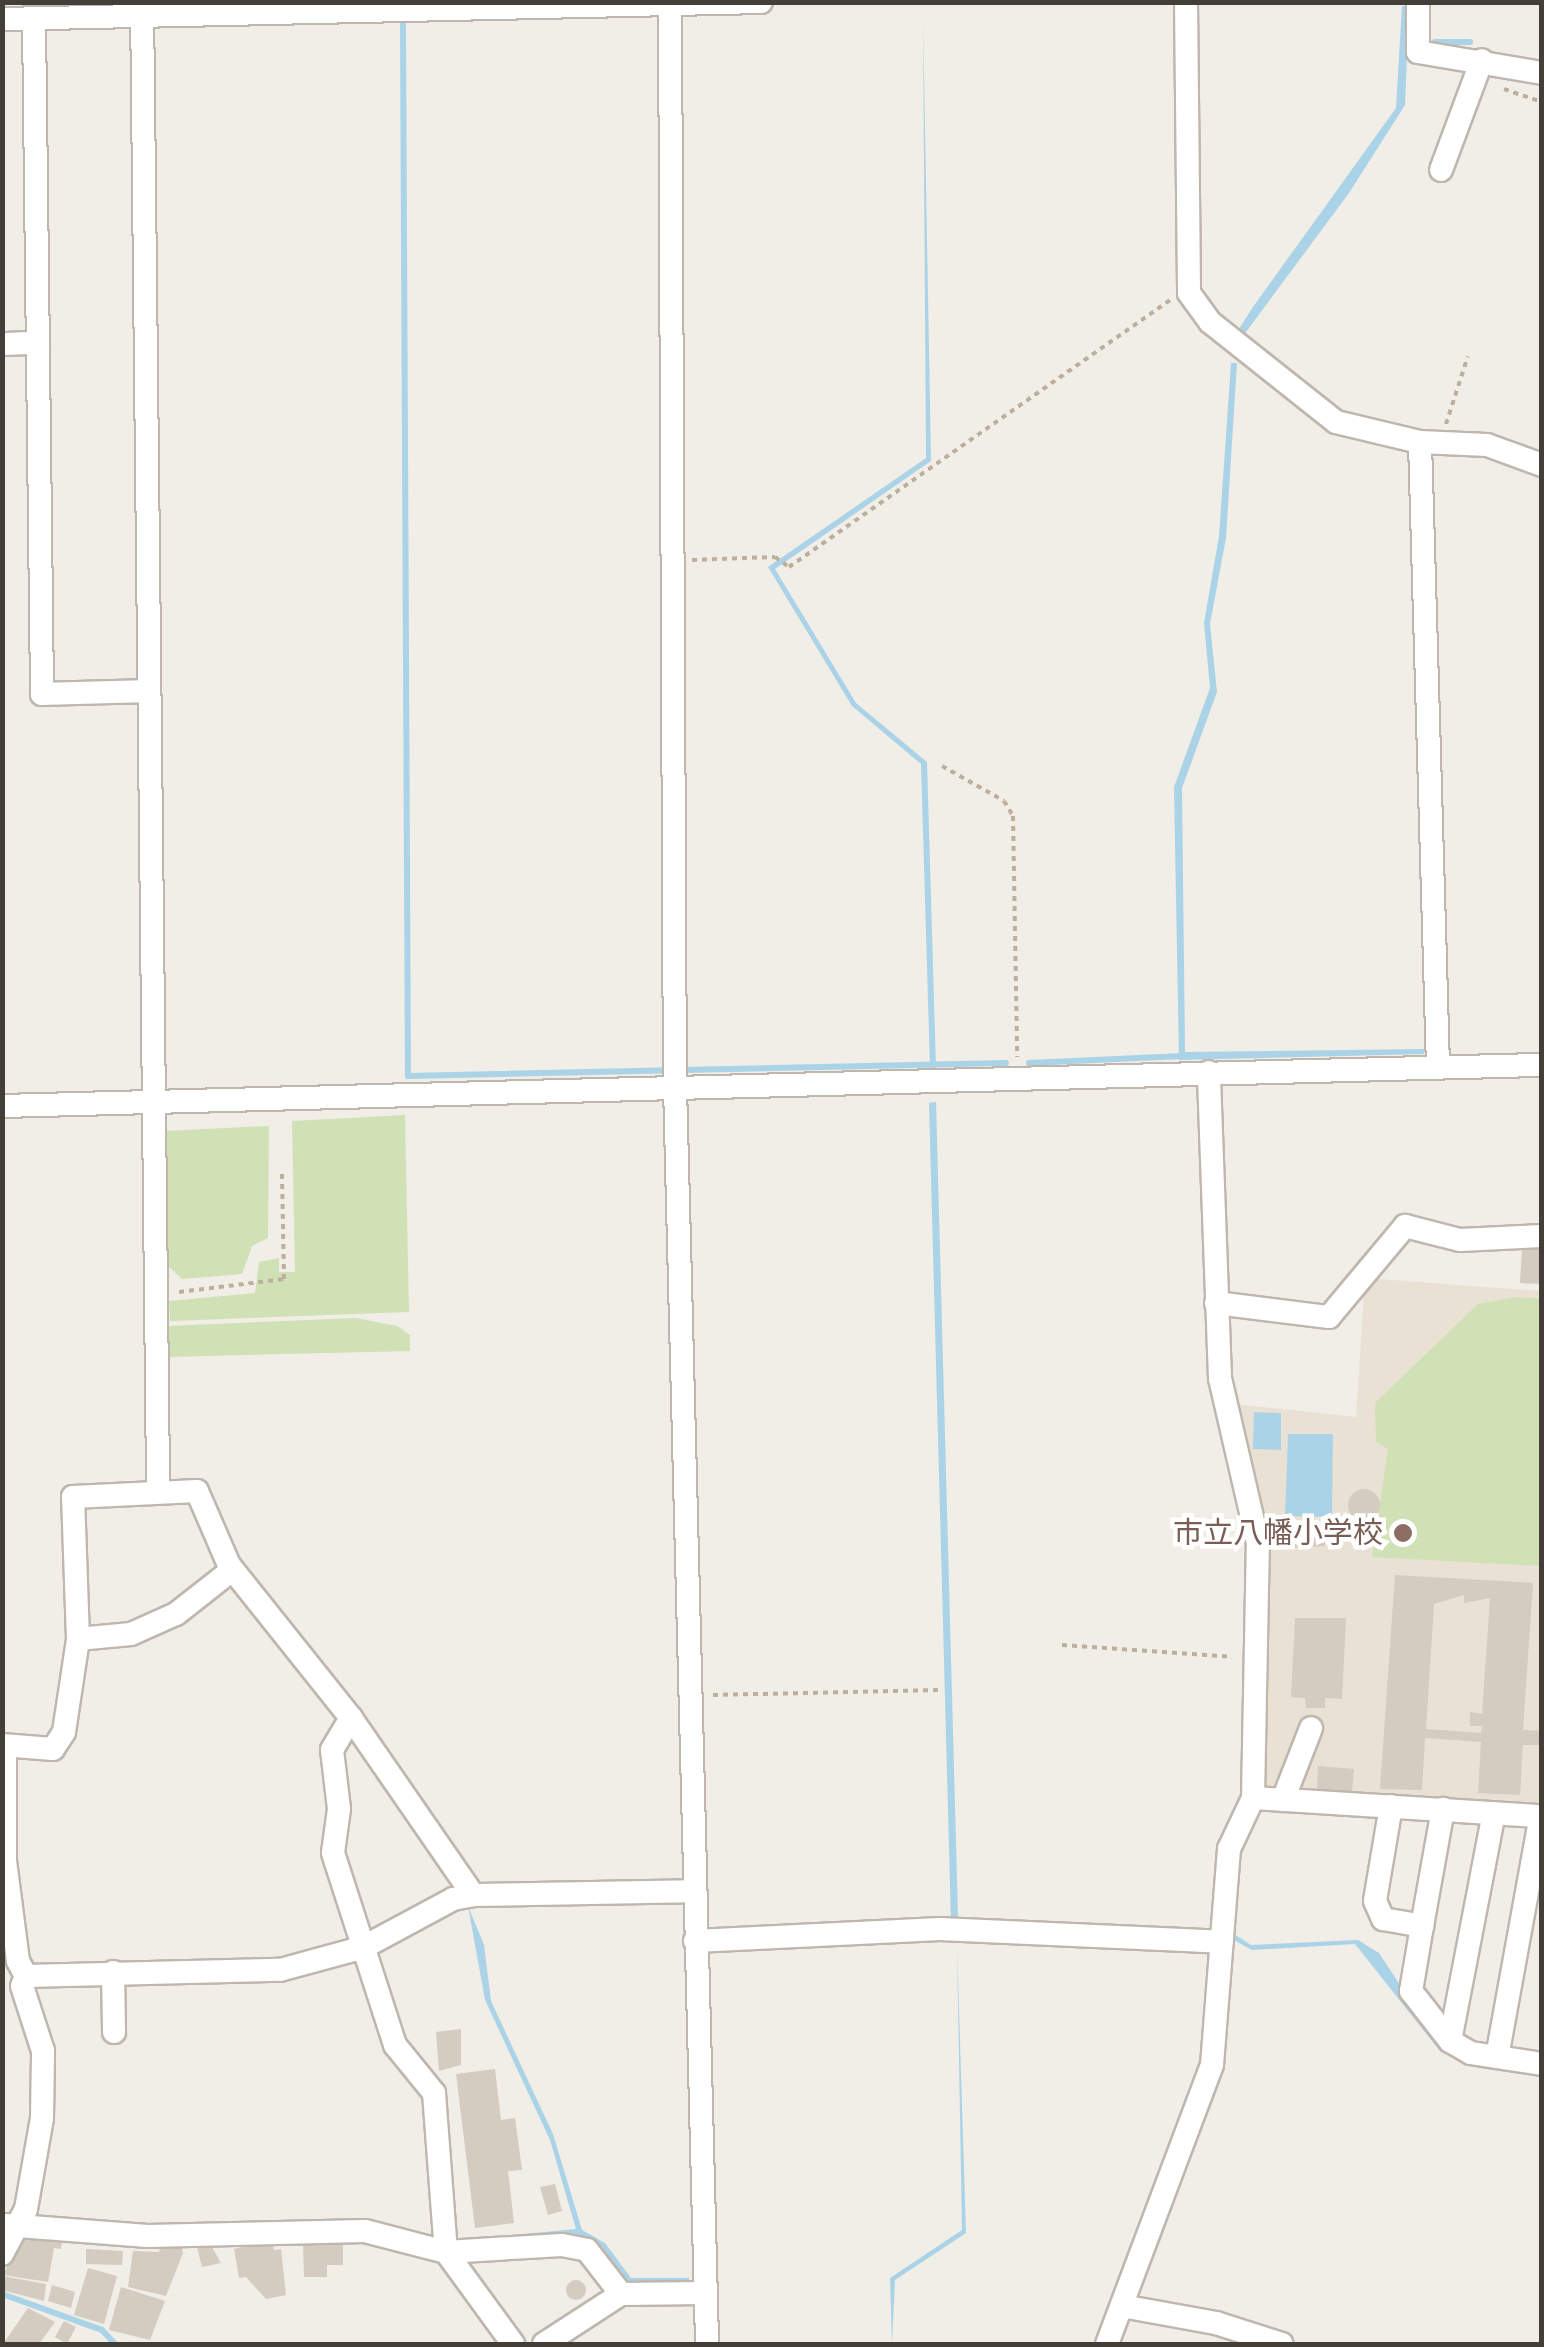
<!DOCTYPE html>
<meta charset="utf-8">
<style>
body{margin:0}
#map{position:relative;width:1544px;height:2347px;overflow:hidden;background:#f1ede7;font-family:Rubik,"Noto Sans JP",sans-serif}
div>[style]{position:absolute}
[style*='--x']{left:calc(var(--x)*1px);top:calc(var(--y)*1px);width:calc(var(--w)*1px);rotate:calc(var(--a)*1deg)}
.education>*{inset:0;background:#e9e1d3}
.green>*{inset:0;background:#d0e1b5}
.water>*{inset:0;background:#aad3e7}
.stream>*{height:6px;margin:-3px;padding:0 3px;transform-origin:3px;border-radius:3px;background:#aad3e7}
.building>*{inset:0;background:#d4cbc1}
.round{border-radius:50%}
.path>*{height:4px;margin-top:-2px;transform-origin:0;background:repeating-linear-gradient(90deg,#bcaf9e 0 5px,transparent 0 10px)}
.roads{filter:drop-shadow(2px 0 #bfb7ae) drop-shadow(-2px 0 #bfb7ae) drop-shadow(0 2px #bfb7ae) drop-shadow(0 -2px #bfb7ae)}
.minor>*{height:22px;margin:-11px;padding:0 11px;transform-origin:11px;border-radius:11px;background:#fff}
.dots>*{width:28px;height:28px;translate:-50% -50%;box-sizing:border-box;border:5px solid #fff;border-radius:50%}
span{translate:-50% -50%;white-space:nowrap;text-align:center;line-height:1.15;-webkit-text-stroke:9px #fff;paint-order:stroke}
.education-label{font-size:30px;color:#785e54}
.right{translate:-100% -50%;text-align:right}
.frame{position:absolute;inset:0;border:5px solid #433e37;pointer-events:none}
</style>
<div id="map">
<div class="education">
<div style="clip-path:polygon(1365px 1278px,1541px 1291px,1541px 1806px,1264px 1788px,1265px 1552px,1234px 1404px,1356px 1417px)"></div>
</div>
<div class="green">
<div style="clip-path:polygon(405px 1115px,409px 1312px,170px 1321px,169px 1301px,255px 1293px,259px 1262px,279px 1258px,279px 1272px,295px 1272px,292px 1121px)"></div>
<div style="clip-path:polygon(269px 1126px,268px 1238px,252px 1246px,242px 1274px,182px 1279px,167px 1265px,164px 1131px)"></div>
<div style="clip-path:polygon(1517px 1297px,1541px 1299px,1541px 1566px,1372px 1557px,1388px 1449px,1376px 1442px,1375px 1403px,1478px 1304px)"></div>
<div style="clip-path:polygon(356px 1318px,397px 1326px,410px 1335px,410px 1351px,168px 1357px,168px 1326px)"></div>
</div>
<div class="water">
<div style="clip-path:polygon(1402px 6px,1409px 6px,1405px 105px,1349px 193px,1243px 336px,1237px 332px,1253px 307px,1396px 108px)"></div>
<div style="clip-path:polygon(923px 18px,931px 461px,775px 569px,856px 703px,927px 762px,936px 1068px,930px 1068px,921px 764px,852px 706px,768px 567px,926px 458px)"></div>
<div style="clip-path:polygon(1231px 363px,1237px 363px,1226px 538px,1210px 624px,1217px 692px,1182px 788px,1185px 1052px,1424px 1049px,1424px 1054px,1179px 1060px,1174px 787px,1210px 688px,1204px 623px,1219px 536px)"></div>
<div style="clip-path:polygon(936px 1102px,958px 1917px,1020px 1921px,1020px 1926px,951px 1922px,929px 1103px)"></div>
<div style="clip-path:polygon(1254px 1412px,1281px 1413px,1281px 1450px,1253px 1449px)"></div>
<div style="clip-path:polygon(1288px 1434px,1333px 1434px,1332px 1517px,1285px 1516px)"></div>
<div style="clip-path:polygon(468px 1906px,484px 1945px,491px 2001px,553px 2134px,582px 2230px,605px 2243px,631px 2278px,689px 2278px,689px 2285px,626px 2286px,598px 2247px,463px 2247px,463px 2240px,576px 2229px,550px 2140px,485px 2000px)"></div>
<div style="clip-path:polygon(1234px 1934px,1251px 1945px,1358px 1940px,1379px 1953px,1433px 2035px,1541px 2071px,1541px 2077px,1479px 2068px,1440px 2051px,1355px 1944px,1252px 1950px,1232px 1939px)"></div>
<div style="clip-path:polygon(957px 1946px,966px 2233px,895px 2280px,892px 2344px,890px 2278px,962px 2230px)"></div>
</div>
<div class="stream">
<div style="--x:403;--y:24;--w:1052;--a:89.73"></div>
<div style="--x:408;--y:1076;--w:598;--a:-1.25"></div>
<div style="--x:1435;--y:42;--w:35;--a:0"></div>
<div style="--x:1029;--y:1063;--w:154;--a:-2.6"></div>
<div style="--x:2;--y:2294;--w:106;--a:19.8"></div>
<div style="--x:102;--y:2330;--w:19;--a:47"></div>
</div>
<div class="building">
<div style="clip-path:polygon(1522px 1248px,1542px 1249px,1542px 1284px,1520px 1283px)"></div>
<div class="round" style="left:1348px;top:1489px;width:32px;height:32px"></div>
<div style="clip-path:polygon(1344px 1532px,1344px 1542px,1327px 1542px,1327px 1533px)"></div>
<div style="clip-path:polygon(1295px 1537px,1325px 1538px,1325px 1546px,1295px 1548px)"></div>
<div style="clip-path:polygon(evenodd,1395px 1575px,1533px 1583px,1523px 1730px,1542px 1731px,1542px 1745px,1523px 1745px,1520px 1795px,1478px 1793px,1481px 1742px,1425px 1738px,1422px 1790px,1380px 1789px,1395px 1575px,1464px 1595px,1464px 1603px,1490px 1598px,1482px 1714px,1470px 1712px,1470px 1726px,1482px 1726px,1481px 1733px,1426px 1729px,1434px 1604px,1464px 1595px)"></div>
<div style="clip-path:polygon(1295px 1618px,1346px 1618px,1342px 1699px,1325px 1698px,1325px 1708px,1306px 1708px,1305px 1698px,1291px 1697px)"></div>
<div style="clip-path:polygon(1318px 1766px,1354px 1769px,1352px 1792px,1317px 1790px)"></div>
<div style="clip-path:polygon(461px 2029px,461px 2065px,439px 2071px,436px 2032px)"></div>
<div style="clip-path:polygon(495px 2069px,501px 2120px,515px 2118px,522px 2170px,508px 2171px,514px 2223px,475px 2228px,456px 2074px)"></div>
<div style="clip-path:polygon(555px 2184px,562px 2211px,548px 2215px,540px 2187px)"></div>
<div style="clip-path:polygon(22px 2236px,62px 2240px,61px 2249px,54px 2248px,48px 2282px,3px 2275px)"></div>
<div style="clip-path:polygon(272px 2239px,274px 2250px,281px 2249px,286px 2295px,266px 2299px,246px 2277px,239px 2278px,234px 2249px)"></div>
<div style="clip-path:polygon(343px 2242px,343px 2265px,327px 2265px,327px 2277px,304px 2277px,303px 2243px)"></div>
<div style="clip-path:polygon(161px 2245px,181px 2246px,183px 2253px,166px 2296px,128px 2287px,133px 2251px,159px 2252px)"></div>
<div style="clip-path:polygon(197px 2247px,212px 2247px,221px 2263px,202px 2267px)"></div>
<div style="clip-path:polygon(86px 2249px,123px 2251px,122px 2265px,86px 2264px)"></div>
<div style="clip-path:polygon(88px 2268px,117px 2276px,104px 2324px,74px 2315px)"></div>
<div style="clip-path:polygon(2px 2276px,46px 2284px,44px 2301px,2px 2290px)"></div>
<div class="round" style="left:566px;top:2280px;width:20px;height:20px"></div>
<div style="clip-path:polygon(52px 2285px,75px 2292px,71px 2308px,48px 2301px)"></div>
<div style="clip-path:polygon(121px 2287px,165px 2301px,150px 2340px,109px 2330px)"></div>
<div style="clip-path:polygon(28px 2308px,55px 2322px,39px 2344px,3px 2344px)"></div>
<div style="clip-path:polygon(64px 2321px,76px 2327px,67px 2344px,55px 2337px)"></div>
</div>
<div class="path">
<div style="--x:1504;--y:89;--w:40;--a:18.9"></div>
<div style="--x:1446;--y:424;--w:71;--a:-72.1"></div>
<div style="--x:692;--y:560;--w:83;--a:-2.1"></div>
<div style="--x:775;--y:557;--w:17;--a:36"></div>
<div style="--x:789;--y:567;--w:466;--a:-35"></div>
<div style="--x:942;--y:766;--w:71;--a:29.4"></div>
<div style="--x:1004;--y:801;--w:17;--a:59"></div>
<div style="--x:1013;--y:816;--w:241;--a:89"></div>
<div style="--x:179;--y:1292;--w:106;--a:-7.1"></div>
<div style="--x:284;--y:1279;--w:108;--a:-91.1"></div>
<div style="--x:1062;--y:1645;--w:170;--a:4"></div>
<div style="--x:713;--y:1695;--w:225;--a:-1.3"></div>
</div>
<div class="roads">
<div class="minor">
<div style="--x:142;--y:2;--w:1488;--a:89.38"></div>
<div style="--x:670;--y:2;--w:1084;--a:89.74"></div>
<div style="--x:675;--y:1086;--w:1258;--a:88.54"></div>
<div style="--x:1186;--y:2;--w:291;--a:89.4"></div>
<div style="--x:1189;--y:293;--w:36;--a:54"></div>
<div style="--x:1210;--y:322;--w:161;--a:38.4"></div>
<div style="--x:1336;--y:422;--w:86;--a:13.4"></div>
<div style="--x:1420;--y:442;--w:625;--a:88.35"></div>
<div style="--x:1418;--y:2;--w:50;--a:90"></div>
<div style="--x:1418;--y:52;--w:126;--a:9.6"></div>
<div style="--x:2;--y:19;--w:759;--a:-1.28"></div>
<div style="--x:34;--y:19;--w:675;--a:89.32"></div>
<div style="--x:42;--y:694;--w:106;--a:-1.6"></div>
<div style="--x:1441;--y:170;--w:117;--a:-69.6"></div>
<div style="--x:2;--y:344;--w:36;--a:-2"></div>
<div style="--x:1420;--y:442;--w:67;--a:2.6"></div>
<div style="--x:1487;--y:445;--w:59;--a:20"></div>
<div style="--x:2;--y:1106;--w:1541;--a:-1.53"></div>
<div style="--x:1216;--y:1303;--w:114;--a:7.1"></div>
<div style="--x:1329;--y:1317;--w:119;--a:-50.1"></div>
<div style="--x:1405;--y:1226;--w:57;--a:14.3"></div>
<div style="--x:1460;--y:1240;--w:82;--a:-2.8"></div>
<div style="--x:78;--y:1639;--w:53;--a:-5.4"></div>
<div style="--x:131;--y:1634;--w:49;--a:-24"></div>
<div style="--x:176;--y:1614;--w:71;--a:-38.2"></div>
<div style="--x:351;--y:1718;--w:37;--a:121"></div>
<div style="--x:332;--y:1750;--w:59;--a:83.2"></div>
<div style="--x:339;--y:1809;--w:44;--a:97.8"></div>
<div style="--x:333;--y:1853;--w:202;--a:72.1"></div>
<div style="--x:395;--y:2045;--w:62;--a:50.9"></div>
<div style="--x:434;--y:2093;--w:159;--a:85.7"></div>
<div style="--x:446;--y:2252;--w:114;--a:53.9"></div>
<div style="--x:2;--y:1745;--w:51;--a:4.5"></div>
<div style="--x:53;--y:1749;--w:20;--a:-57"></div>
<div style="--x:64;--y:1732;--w:94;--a:-81.4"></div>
<div style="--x:78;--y:1639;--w:142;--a:-92"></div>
<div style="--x:73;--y:1497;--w:124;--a:-2.8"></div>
<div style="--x:197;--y:1491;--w:81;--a:66.6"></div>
<div style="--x:229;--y:1565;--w:196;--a:51.4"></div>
<div style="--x:351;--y:1718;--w:215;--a:55.4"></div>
<div style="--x:473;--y:1895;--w:221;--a:-1"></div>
<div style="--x:5;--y:1746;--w:115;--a:90"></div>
<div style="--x:5;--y:1861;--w:101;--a:82.6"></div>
<div style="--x:18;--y:1961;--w:17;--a:62"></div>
<div style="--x:1253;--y:1798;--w:290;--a:3.6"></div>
<div style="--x:1283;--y:1800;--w:77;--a:-68.7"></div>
<div style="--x:1391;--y:1806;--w:96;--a:99.6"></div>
<div style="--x:1375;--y:1901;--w:20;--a:66"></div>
<div style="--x:1383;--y:1919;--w:40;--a:10"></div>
<div style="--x:1422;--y:1926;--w:66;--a:99.6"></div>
<div style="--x:1411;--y:1991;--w:63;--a:52"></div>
<div style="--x:1450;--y:2041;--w:24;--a:30"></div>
<div style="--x:1471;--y:2053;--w:72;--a:8.8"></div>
<div style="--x:1422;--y:1926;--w:119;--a:-79.8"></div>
<div style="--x:695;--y:1941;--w:245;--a:-2.8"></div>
<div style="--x:940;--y:1929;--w:282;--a:2.6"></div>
<div style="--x:113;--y:1972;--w:60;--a:89"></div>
<div style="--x:1450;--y:2041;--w:232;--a:-79.1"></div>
<div style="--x:1497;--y:2057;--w:245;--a:-79.7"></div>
<div style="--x:5;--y:2225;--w:143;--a:4.4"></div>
<div style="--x:148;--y:2236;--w:217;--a:-1.3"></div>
<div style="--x:365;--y:2231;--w:84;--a:14.5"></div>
<div style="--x:446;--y:2252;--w:116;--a:-3.5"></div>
<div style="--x:562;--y:2245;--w:25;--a:11"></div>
<div style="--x:587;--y:2250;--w:56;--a:52.3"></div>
<div style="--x:2;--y:2254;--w:51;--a:-61.9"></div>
<div style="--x:26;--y:2209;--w:92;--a:-80"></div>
<div style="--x:42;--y:2118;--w:67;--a:-89.1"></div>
<div style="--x:43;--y:2051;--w:68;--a:-107.9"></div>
<div style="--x:22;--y:1986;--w:11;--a:-68"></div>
<div style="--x:26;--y:1976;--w:254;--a:-1.4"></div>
<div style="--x:280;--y:1970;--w:87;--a:-15.3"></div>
<div style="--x:364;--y:1947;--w:101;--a:-28.3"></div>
<div style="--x:453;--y:1899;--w:20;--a:-11"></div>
<div style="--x:1122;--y:2306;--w:96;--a:10.3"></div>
<div style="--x:1216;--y:2323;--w:69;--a:17.7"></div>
<div style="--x:544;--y:2344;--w:92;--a:-33"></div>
<div style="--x:621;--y:2294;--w:84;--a:-0.7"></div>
<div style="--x:1107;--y:2344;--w:298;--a:-69.4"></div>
<div style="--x:1212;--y:2065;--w:217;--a:-85.5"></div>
<div style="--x:1229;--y:1849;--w:56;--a:-64.8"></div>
<div style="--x:1253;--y:1798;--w:255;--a:-88.9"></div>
<div style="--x:1258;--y:1543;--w:169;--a:-103"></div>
<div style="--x:1220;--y:1378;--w:306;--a:-92.1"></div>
</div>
</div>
<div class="dots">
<div style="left:1403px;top:1533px;background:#8d6e63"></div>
</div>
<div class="education-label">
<span class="right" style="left:1383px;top:1533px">市立八幡小学校</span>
</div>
<div class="frame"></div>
</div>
